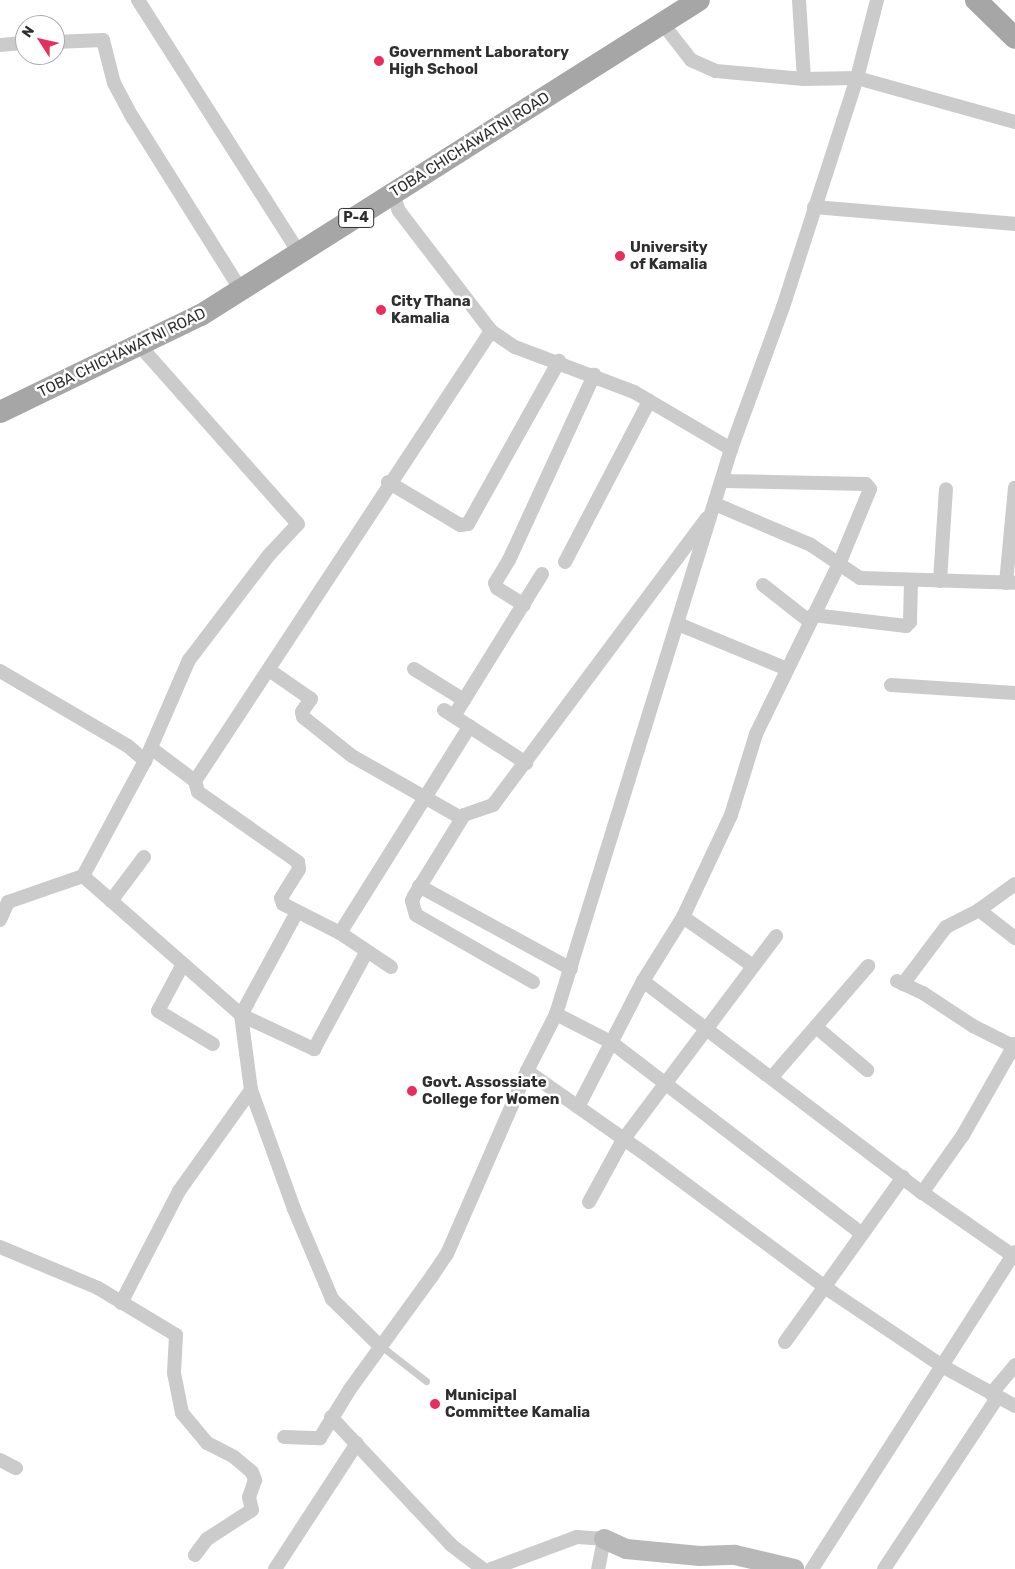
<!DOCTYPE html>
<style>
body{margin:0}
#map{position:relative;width:1015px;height:1569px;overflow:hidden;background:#fff;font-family:Rubik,sans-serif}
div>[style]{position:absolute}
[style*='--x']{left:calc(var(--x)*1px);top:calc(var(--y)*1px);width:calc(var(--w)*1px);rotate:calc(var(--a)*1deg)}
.lane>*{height:7px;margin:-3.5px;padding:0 3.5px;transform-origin:3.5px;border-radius:3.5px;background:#cbcbcb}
.street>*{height:14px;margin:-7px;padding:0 7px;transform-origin:7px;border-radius:7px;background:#cbcbcb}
.secondary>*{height:20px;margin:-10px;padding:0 10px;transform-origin:10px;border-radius:10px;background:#b8b8b8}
.primary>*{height:22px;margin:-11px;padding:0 11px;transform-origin:11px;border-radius:11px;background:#a6a6a6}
.dots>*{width:14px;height:14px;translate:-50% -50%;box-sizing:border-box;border:2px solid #fff;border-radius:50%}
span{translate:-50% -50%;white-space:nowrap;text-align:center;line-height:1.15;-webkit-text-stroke:5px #fff;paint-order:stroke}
.shield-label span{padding:1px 4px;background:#fff;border:1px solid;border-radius:4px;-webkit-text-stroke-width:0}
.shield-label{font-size:14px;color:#2e2e2e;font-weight:700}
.poi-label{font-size:15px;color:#2e2e2e;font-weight:700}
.left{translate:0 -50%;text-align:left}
.street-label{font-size:15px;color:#2e2e2e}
.north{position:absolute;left:15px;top:15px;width:50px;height:50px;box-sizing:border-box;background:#fff;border:1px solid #ababab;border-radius:50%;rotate:305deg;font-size:14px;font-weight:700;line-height:20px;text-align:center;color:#2e2e2e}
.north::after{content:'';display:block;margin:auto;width:18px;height:22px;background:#e72e5c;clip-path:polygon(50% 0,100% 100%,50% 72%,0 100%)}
</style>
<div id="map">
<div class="lane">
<div style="--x:381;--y:1346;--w:57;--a:37.9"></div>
</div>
<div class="street">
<div style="--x:138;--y:0;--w:301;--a:57.5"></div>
<div style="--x:799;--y:0;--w:79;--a:86.4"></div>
<div style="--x:663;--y:24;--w:46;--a:52.1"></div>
<div style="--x:691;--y:60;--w:27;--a:24"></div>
<div style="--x:716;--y:71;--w:88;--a:5.2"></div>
<div style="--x:804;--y:79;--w:53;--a:-1.1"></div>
<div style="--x:857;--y:78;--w:164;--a:15.6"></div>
<div style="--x:55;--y:42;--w:48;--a:-2.4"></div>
<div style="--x:103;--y:40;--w:44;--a:75.7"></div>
<div style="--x:114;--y:83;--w:40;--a:62"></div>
<div style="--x:133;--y:118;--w:203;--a:57.9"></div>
<div style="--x:0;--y:45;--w:25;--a:-5"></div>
<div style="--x:393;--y:194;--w:18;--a:71"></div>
<div style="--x:399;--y:211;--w:151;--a:52.5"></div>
<div style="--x:491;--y:331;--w:29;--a:34"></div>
<div style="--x:515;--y:347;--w:127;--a:20.7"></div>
<div style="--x:634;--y:392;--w:113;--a:30.4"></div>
<div style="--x:814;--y:207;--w:202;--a:4.8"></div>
<div style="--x:388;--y:482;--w:84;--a:30.8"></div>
<div style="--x:460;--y:525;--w:8;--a:-7"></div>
<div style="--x:468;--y:524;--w:187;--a:-60.8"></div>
<div style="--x:715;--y:504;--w:104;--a:23.1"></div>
<div style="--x:811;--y:545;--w:59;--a:34"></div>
<div style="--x:860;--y:578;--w:155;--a:1.8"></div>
<div style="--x:565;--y:562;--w:182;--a:-62.4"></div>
<div style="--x:940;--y:581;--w:92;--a:-86.3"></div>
<div style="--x:1006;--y:583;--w:96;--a:-84.6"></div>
<div style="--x:763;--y:585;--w:60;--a:38.2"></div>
<div style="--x:524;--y:605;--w:32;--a:-148"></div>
<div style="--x:497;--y:588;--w:5;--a:-112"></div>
<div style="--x:495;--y:583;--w:27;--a:-59"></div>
<div style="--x:509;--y:560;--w:204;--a:-65.3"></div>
<div style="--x:813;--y:615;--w:94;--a:6.7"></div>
<div style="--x:906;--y:626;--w:6;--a:-45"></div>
<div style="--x:910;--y:622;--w:41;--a:-88.6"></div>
<div style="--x:678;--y:624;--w:118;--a:22.4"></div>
<div style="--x:414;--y:669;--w:59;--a:31.8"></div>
<div style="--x:269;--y:670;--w:51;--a:34.6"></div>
<div style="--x:311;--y:699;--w:16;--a:125"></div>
<div style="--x:302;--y:712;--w:5;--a:79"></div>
<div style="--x:303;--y:717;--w:63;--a:38.5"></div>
<div style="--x:352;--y:756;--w:125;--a:29.6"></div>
<div style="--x:0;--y:671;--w:148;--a:30.4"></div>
<div style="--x:128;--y:746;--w:23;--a:41"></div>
<div style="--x:891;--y:685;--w:124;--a:3.7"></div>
<div style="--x:444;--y:710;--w:98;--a:32.9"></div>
<div style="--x:454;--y:716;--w:167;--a:-58.2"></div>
<div style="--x:151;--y:748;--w:55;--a:36.9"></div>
<div style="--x:83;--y:876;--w:210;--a:41.3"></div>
<div style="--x:241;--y:1015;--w:76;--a:82.4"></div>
<div style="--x:251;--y:1090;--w:127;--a:70.1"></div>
<div style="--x:294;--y:1209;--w:98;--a:67.1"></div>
<div style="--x:332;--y:1299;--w:67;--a:44.4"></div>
<div style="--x:419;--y:886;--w:173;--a:28.6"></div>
<div style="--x:111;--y:901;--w:55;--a:-53.1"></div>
<div style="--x:979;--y:910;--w:46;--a:37.9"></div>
<div style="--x:297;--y:912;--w:117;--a:118.5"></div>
<div style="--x:241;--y:1015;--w:81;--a:25"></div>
<div style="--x:314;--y:1049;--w:111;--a:-61.6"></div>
<div style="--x:683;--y:917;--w:85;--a:35"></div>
<div style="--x:0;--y:920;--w:20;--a:-66"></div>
<div style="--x:8;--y:902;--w:79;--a:-19.1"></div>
<div style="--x:83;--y:876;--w:131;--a:-61.7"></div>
<div style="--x:145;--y:761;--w:110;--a:-66.5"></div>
<div style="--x:189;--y:660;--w:132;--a:-52.7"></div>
<div style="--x:269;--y:555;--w:42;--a:-46.9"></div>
<div style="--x:298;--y:524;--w:237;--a:-131.6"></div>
<div style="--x:340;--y:933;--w:244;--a:-57.9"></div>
<div style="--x:183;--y:964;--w:53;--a:118"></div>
<div style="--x:158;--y:1011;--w:64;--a:31"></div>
<div style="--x:391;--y:967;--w:61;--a:-146.3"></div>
<div style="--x:340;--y:933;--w:64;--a:-153"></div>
<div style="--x:283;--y:904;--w:6;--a:-108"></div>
<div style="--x:281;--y:898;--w:34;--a:-58"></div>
<div style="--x:299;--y:869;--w:7;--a:-98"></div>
<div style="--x:298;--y:862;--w:122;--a:-145"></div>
<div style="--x:198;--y:792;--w:11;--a:-105"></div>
<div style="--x:195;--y:781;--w:539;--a:-56.66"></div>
<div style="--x:643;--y:981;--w:348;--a:37.2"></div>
<div style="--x:920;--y:1191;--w:116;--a:34.8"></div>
<div style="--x:897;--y:981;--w:29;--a:25"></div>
<div style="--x:923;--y:993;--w:60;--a:33.4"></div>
<div style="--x:973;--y:1026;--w:40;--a:26.6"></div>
<div style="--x:1009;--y:1044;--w:10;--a:53"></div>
<div style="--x:533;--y:982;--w:135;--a:-150.2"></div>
<div style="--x:416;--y:915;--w:15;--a:-106"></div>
<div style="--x:412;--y:901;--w:5;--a:-68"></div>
<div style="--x:414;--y:896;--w:95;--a:-58.3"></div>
<div style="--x:464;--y:815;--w:31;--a:-19"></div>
<div style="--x:493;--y:805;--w:358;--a:-53.3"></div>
<div style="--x:903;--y:984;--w:71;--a:-53"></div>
<div style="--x:946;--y:927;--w:37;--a:-27"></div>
<div style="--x:979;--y:910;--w:44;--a:-35.8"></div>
<div style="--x:556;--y:1014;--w:62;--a:27"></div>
<div style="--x:611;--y:1042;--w:316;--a:37.4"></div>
<div style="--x:816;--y:1027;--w:67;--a:40.1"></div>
<div style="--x:527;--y:1071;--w:153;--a:35.1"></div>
<div style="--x:652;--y:1159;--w:224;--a:36.5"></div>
<div style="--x:832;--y:1292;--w:133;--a:33.9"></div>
<div style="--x:942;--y:1366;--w:83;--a:28.7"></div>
<div style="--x:772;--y:1077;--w:147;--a:-49.1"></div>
<div style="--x:578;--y:1107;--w:142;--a:-62.7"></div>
<div style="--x:643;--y:981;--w:75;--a:-58"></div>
<div style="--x:683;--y:917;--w:113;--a:-64.8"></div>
<div style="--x:731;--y:815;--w:85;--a:-72.8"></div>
<div style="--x:756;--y:734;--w:189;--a:-64"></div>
<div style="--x:839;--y:564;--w:81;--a:-67.5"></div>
<div style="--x:870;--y:489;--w:6;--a:-129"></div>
<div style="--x:866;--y:484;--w:144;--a:-178.8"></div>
<div style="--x:922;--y:1193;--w:71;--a:-54.7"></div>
<div style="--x:963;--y:1135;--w:105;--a:-60.3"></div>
<div style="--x:589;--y:1202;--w:71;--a:-61.3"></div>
<div style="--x:623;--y:1140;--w:255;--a:-53.1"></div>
<div style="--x:0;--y:1247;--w:106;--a:22.7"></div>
<div style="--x:98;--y:1288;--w:91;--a:31.1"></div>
<div style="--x:176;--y:1335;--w:38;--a:93"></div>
<div style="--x:174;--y:1373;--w:41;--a:78.7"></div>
<div style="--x:182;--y:1413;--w:39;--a:50"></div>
<div style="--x:207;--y:1443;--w:30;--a:27"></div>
<div style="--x:234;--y:1457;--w:23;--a:40"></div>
<div style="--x:252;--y:1472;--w:9;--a:69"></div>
<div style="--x:255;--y:1480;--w:18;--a:109"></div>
<div style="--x:249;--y:1497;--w:13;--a:77"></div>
<div style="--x:252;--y:1510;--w:54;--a:147.2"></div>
<div style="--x:207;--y:1539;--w:20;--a:127"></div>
<div style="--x:121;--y:1303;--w:126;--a:-62.6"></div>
<div style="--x:179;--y:1191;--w:124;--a:-54.5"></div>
<div style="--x:785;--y:1342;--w:203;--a:-54.4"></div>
<div style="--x:991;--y:1394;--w:38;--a:-50"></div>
<div style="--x:331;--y:1417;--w:175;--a:46.8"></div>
<div style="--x:451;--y:1545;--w:40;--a:37"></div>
<div style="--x:284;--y:1437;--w:36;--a:2"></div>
<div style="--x:320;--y:1438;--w:57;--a:-58.5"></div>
<div style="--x:350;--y:1389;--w:140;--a:-54"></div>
<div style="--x:432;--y:1276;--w:27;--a:-56"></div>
<div style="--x:447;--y:1254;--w:200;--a:-66.4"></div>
<div style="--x:527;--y:1071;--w:64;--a:-63"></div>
<div style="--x:556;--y:1014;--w:591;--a:-72.79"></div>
<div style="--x:731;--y:449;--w:151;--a:-69.9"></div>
<div style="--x:783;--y:307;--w:241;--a:-72.1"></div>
<div style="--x:857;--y:78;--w:81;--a:-75.6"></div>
<div style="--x:0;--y:1460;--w:18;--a:27"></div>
<div style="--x:275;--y:1569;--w:150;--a:-56.9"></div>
<div style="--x:491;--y:1569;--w:92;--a:-20.4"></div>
<div style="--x:577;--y:1537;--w:27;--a:4"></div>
<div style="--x:604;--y:1539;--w:31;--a:101"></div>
<div style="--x:812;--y:1569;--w:376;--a:-57.4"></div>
<div style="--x:884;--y:1569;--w:206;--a:-56.5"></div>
</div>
<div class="secondary">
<div style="--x:604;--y:1539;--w:24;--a:24"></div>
<div style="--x:626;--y:1549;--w:74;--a:5.4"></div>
<div style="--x:700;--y:1556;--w:35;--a:-2"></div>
<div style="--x:735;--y:1555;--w:61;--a:13.3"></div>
</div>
<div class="primary">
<div style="--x:976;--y:0;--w:54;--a:44.3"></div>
<div style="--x:0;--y:412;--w:223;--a:-25.8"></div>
<div style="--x:201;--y:315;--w:589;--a:-32.31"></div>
</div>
<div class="dots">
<div style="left:379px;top:61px;background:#e72e5c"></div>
<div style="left:620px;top:256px;background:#e72e5c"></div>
<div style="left:381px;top:310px;background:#e72e5c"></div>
<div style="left:412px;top:1091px;background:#e72e5c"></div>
<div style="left:435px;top:1404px;background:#e72e5c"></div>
</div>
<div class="shield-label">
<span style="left:356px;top:218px">P-4</span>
</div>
<div class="poi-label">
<span class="left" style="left:389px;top:61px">Government Laboratory<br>High School</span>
<span class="left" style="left:630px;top:256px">University<br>of Kamalia</span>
<span class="left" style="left:391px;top:310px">City Thana<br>Kamalia</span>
<span class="left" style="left:422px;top:1091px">Govt. Assossiate<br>College for Women</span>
<span class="left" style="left:445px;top:1404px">Municipal<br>Committee Kamalia</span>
</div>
<div class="street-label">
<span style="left:470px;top:145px;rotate:-32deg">TOBA CHICHAWATNI ROAD</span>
<span style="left:122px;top:353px;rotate:-26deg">TOBA CHICHAWATNI ROAD</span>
</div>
<div class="north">N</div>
</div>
